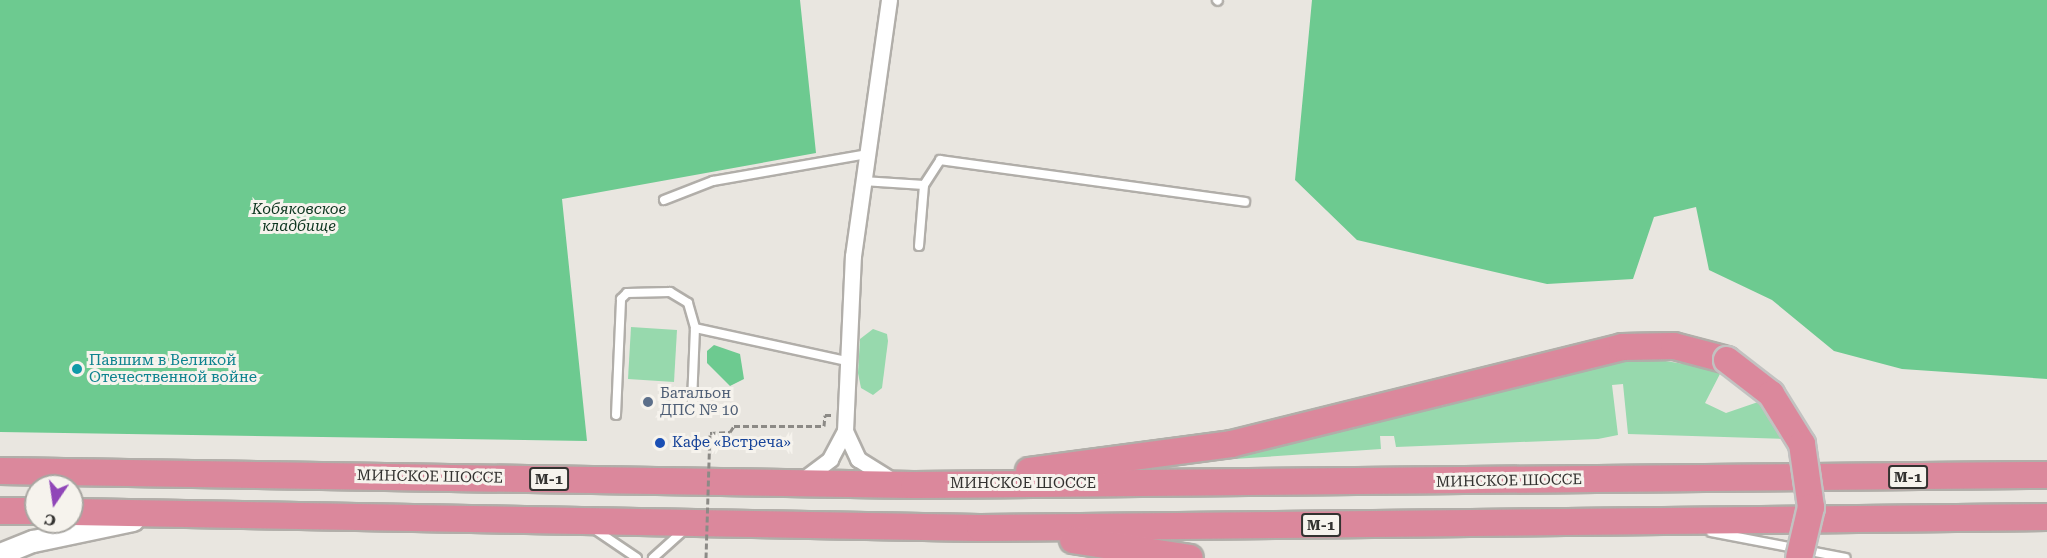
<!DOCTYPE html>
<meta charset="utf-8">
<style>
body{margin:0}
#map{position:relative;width:2047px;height:558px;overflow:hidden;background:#e9e6e0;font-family:"Roboto Serif",serif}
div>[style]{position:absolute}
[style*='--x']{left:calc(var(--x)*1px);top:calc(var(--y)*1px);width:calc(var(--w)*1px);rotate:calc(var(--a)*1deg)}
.green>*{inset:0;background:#97d9ad}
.forest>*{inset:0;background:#6dca90}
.path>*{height:3px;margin-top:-1.5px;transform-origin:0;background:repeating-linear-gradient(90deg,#8c8a86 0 6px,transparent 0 9px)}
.roads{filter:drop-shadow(2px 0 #b1aea9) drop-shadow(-2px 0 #b1aea9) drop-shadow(0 2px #b1aea9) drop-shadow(0 -2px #b1aea9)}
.service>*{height:8px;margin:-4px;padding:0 4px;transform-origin:4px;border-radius:4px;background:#fff}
.minor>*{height:15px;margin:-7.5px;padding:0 7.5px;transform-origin:7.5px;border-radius:7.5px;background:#fff}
.secondary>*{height:21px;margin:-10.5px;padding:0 10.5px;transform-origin:10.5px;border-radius:10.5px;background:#fff}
.trunk>*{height:26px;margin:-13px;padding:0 13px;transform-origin:13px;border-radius:13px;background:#db889c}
.path-bridge>*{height:3px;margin-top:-1.5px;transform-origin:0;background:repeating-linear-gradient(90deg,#8c8a86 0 6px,transparent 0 9px)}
.bridges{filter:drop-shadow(2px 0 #c2c2c1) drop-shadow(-2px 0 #c2c2c1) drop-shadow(0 2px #c2c2c1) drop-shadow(0 -2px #c2c2c1)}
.trunk-bridge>*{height:26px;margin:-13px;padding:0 13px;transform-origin:13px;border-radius:13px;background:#db889c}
.dots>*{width:16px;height:16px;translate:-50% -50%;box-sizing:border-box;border:3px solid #f6f3ed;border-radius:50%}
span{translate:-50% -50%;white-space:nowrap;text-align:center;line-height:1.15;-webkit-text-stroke:6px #f6f3ed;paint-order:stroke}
.shield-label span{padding:2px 4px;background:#f6f3ed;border:2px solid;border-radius:4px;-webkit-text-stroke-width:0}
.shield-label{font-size:14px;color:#333230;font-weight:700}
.park-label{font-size:15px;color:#0b341e;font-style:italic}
.culture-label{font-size:15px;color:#0d838f}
.left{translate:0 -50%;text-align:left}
.service-label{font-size:15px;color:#4e5e75}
.transit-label{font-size:15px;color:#164399}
.street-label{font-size:15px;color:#333230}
.north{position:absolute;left:24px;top:474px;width:60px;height:60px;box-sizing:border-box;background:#f6f3ed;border:2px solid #a8a6a1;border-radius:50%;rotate:193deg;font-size:16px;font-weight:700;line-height:24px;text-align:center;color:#333230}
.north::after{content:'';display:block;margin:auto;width:21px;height:27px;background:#9046b8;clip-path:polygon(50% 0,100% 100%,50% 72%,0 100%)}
</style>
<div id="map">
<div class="green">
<div style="clip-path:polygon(631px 327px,677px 330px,674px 382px,628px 379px)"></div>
<div style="clip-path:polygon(873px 329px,887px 334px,888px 341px,882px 388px,873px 395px,861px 388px,858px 373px,860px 339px)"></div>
<div style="clip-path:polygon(1634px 356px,1722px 370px,1705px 403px,1726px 413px,1761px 401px,1786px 439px,1628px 434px,1623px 384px,1612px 385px,1618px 435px,1598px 439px,1396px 447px,1394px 436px,1380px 436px,1381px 449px,1219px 460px)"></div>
</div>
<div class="forest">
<div style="clip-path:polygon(0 0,800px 0,816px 153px,562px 199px,587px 441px,0 432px)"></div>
<div style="clip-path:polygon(1312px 0,2047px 0,2047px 379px,1902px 369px,1834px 351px,1772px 300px,1709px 270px,1696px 207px,1654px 217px,1633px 279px,1547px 284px,1357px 240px,1295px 180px)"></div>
<div style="clip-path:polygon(714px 345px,740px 354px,744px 379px,730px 386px,707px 363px,707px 351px)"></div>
</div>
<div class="path">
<div style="--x:710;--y:433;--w:20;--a:-3"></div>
<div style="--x:730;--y:432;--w:7;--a:-56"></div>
<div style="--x:734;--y:426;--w:90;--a:0"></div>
<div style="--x:824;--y:426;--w:11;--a:-85"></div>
<div style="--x:825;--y:415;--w:6;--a:0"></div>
</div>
<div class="roads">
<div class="service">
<div style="--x:1217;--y:0;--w:1;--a:45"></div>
<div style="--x:863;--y:181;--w:61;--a:3.8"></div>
<div style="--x:664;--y:200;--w:53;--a:-21.2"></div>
<div style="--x:713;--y:181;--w:156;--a:-9.9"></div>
<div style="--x:919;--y:246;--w:61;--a:-85.3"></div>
<div style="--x:924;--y:185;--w:30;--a:-57"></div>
<div style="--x:940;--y:160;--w:308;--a:7.8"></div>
<div style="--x:695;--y:328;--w:155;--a:12.3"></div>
<div style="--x:616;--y:415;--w:116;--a:-87.5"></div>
<div style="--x:621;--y:299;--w:8;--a:-45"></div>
<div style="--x:627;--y:293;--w:43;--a:-1.3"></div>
<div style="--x:670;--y:292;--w:21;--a:31"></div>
<div style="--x:688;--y:303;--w:26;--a:74"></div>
<div style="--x:695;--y:328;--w:75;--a:92.3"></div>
<div style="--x:597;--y:531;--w:48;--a:34"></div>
<div style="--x:1711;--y:532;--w:137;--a:10.9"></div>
<div style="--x:653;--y:558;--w:40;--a:-42"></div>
</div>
<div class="minor">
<div style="--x:845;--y:431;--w:31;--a:65"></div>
<div style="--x:858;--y:459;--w:44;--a:31.9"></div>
<div style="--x:800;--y:482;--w:38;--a:-37"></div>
<div style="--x:830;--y:459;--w:32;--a:-62"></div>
<div style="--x:845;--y:431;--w:175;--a:-87.4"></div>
<div style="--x:853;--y:256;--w:259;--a:-82"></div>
</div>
<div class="secondary">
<div style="--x:0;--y:554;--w:35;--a:-22"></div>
<div style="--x:33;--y:541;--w:102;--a:-11.9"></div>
</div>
<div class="trunk">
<div style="--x:0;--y:471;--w:914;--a:0.88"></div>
<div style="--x:914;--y:485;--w:1133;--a:-0.51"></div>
<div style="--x:1029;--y:471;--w:204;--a:-7.6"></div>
<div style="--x:1231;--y:444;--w:403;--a:-13.9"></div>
<div style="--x:1622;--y:347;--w:52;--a:-1.1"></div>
<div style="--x:1674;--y:346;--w:55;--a:14.8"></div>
<div style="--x:0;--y:511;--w:36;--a:0"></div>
<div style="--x:72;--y:512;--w:908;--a:1.01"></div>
<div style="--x:980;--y:528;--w:1067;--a:-0.59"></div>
<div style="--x:1073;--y:540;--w:118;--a:8.7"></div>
</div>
</div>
<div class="path-bridge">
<div style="--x:706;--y:558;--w:125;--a:-88.2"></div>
</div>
<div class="bridges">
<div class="trunk-bridge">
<div style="--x:1727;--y:360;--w:56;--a:37.7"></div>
<div style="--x:1771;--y:394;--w:59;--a:58.2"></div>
<div style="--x:1802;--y:444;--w:64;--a:81.9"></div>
<div style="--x:1811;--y:507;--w:52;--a:103.2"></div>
</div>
</div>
<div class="dots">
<div style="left:77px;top:369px;background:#0f9aa8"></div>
<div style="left:648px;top:402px;background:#5c6f8a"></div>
<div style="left:660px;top:443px;background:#1a4fb4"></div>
</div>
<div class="shield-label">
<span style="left:1908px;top:477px">М-1</span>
<span style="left:549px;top:479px">М-1</span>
<span style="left:1321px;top:525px">М-1</span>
</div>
<div class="park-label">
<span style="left:299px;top:218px">Кобяковское<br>кладбище</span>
</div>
<div class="culture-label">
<span class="left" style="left:89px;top:369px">Павшим в Великой<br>Отечественной войне</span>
</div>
<div class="service-label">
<span class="left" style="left:660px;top:402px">Батальон<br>ДПС № 10</span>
</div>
<div class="transit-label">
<span class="left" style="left:672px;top:443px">Кафе «Встреча»</span>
</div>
<div class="street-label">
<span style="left:430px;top:477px;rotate:1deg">МИНСКОЕ ШОССЕ</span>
<span style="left:1509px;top:481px;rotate:-1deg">МИНСКОЕ ШОССЕ</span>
<span style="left:1023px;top:484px">МИНСКОЕ ШОССЕ</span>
</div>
<div class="north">С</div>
</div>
